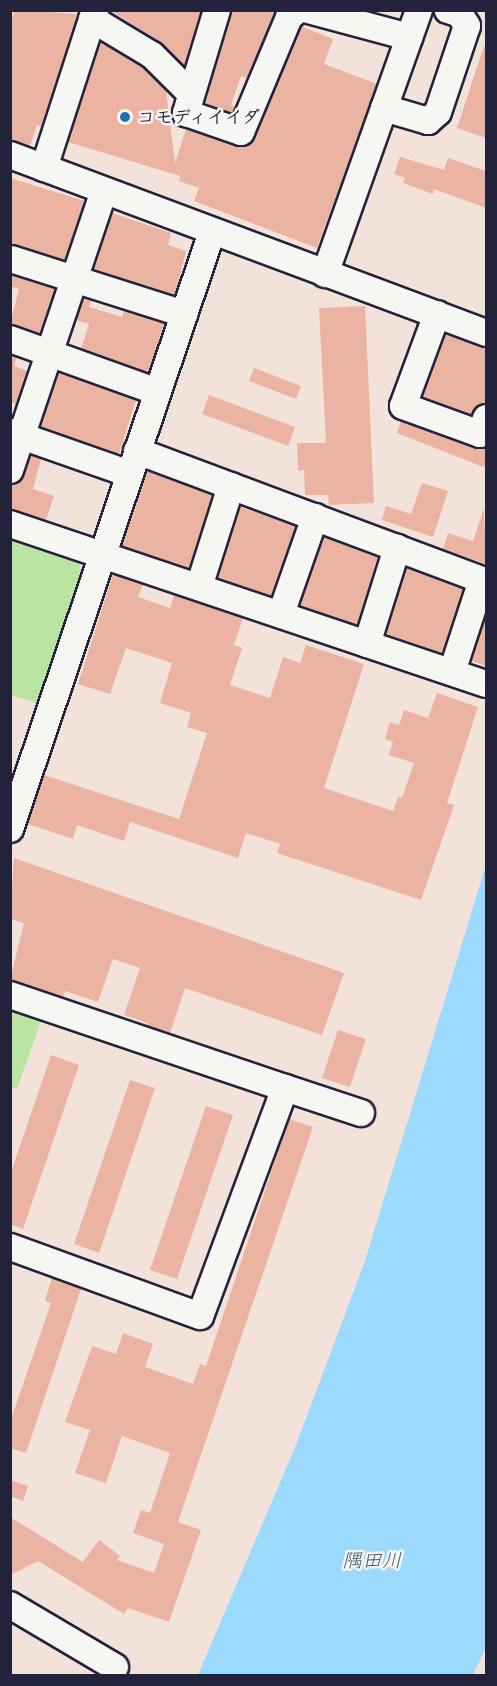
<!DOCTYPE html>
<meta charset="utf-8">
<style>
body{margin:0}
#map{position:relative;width:497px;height:1686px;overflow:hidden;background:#f3e2da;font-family:Sriracha,"Klee One",sans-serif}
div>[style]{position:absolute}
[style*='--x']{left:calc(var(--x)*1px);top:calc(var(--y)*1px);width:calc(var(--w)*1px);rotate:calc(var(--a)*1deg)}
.green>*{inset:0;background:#bae4a1}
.water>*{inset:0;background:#9bdafc}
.building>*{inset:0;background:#ebb3a2}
.roads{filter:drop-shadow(2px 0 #22223b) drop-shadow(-2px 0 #22223b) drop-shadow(0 2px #22223b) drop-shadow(0 -2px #22223b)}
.minor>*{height:26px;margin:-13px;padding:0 13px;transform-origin:13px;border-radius:13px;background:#f6f6f2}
.dots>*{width:16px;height:16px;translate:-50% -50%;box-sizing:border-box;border:3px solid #f6f6f2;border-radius:50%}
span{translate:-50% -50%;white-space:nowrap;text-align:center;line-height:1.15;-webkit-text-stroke:5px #f6f6f2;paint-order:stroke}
.poi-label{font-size:18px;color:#22223b;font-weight:700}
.left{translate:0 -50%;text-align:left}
.water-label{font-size:20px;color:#465975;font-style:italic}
.frame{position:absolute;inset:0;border:12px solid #22223b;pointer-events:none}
</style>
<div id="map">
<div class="green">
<div style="clip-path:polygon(11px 532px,77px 555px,82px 574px,36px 703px,11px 695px)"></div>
<div style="clip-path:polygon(11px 1010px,41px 1021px,17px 1089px,11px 1087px)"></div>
</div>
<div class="water">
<div style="clip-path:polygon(486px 865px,486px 1647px,473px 1675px,198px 1675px,296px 1445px,365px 1261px)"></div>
</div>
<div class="building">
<div style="clip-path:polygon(15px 10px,78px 14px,41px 127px,37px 125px,30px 146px,10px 139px,10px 23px)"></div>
<div style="clip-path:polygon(110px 10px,201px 10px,184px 66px,160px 42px)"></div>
<div style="clip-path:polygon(232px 10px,276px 10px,247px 78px,241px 76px,231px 105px,235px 107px,233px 113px,205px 104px)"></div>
<div style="clip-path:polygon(301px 26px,333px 39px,324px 64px,377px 84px,317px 248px,194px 201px,199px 188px,179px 181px,180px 176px,68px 142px,101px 42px,143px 67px,166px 90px,175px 163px,186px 129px,236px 146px,250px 144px)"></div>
<div style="clip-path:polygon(484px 46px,486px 47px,486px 138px,457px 128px)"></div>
<div style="clip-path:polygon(400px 157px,444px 170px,448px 158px,486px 171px,486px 208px,434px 189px,433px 194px,403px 183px,405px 178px,394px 174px)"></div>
<div style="clip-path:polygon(10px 178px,85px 201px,65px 260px,10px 244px)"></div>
<div style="clip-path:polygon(112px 213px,171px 233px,168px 245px,186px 251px,175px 295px,93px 269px)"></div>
<div style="clip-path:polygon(10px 275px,55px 289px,40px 334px,10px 324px,19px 289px,10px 286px)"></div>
<div style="clip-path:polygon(84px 298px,91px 300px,89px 307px,122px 317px,124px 311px,164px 323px,149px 373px,81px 349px,89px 324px,76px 320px)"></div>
<div style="clip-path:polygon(365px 306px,374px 503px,329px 505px,328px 495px,305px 495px,304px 470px,298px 471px,297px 443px,326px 443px,319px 308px)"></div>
<div style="clip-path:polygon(445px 334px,486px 348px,486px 403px,477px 406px,471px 415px,422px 397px)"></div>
<div style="clip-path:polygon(10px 355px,17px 357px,14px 366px,28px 371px,16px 404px,10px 402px)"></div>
<div style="clip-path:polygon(254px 368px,301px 386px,296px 399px,249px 381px)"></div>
<div style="clip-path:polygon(59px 372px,136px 400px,119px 454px,40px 427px)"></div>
<div style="clip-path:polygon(209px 395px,295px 427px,288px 446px,202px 414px)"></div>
<div style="clip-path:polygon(401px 421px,475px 448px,486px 447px,486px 468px,397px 433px)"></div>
<div style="clip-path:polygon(31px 455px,41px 459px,33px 489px,54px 496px,46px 520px,10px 509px,10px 485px,20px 481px)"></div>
<div style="clip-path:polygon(148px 471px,212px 495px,189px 568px,122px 546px)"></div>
<div style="clip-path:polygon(422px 483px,448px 491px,433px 537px,382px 520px,386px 506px,411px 514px)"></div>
<div style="clip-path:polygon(240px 507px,296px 526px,271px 596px,218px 578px)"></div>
<div style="clip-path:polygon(484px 508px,486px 564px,443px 549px,448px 533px,473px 541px)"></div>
<div style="clip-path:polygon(324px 537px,378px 557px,357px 625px,300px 606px)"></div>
<div style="clip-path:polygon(407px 568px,463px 589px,442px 653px,386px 634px)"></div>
<div style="clip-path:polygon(113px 574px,143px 584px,138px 597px,170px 608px,174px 595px,243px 618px,234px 645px,242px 648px,230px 685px,270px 698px,283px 657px,300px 663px,306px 645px,364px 664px,324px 788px,393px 811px,398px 797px,402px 798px,414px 763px,389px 755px,393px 742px,385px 739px,390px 722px,399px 725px,404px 710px,428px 718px,437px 693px,478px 707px,447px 803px,454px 805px,421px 900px,277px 853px,280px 844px,246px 833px,238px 858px,130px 822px,124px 841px,77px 825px,73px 839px,28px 824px,44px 775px,179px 819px,207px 733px,187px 727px,191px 713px,160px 703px,172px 663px,126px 648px,110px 694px,78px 684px)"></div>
<div style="clip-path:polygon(486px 615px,486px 666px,471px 661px)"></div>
<div style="clip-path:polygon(14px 858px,344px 973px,322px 1035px,185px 988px,170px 1033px,147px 1026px,148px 1023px,124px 1015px,140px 968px,113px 959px,98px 1002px,65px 991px,63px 997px,10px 980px,24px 923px,10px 919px)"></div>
<div style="clip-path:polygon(338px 1030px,366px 1039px,350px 1087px,322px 1078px)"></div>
<div style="clip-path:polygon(51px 1055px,79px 1065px,23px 1229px,10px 1224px,10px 1175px)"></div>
<div style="clip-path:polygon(130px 1080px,155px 1088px,99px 1253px,74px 1244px)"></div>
<div style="clip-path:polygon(206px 1106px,233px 1115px,177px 1279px,150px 1270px)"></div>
<div style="clip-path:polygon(289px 1119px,313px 1127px,178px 1522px,201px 1530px,169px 1622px,128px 1608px,124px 1614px,38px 1561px,10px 1575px,10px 1517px,83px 1562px,99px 1540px,120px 1556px,117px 1560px,154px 1573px,164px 1544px,133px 1533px,141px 1510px,150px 1513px,170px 1453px,122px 1436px,106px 1483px,75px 1473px,90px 1430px,65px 1422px,92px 1346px,116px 1354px,123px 1333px,153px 1344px,145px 1367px,193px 1384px,200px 1364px,206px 1366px)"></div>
<div style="clip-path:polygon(52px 1278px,81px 1289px,26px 1453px,10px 1448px,10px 1422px,51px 1303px,45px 1301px)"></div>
<div style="clip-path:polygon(10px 1480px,28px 1486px,23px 1501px,10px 1496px)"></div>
</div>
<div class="roads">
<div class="minor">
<div style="--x:217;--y:10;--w:108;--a:106.8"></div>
<div style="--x:186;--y:113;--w:58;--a:19.1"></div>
<div style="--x:241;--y:132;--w:125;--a:-67.3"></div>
<div style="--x:289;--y:17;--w:11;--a:-38"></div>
<div style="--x:308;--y:10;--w:105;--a:15"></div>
<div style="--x:92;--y:19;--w:70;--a:31"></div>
<div style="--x:152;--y:55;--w:55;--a:45"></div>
<div style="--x:384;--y:108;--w:46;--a:16.5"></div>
<div style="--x:428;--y:121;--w:13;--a:-42"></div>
<div style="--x:438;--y:112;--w:91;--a:-71.4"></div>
<div style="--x:467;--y:26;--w:14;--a:-120"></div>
<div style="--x:460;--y:14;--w:13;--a:-162"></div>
<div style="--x:10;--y:155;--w:508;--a:20.5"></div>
<div style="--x:44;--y:168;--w:166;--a:-72.1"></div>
<div style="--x:11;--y:259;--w:182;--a:17.6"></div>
<div style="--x:325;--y:274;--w:280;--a:-70.4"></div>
<div style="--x:437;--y:314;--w:98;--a:110.3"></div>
<div style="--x:403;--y:406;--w:82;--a:20"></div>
<div style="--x:480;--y:434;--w:17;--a:-69"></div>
<div style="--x:10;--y:339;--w:157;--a:19.7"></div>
<div style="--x:10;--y:432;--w:127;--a:19.3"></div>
<div style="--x:137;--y:451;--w:368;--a:20.5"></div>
<div style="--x:482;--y:580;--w:97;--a:108.1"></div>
<div style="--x:10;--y:470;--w:294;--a:-71.4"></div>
<div style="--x:10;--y:524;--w:502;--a:18.58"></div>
<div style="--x:199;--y:587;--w:106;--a:-72.4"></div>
<div style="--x:281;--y:614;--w:103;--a:-70.7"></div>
<div style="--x:367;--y:644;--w:101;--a:-72.6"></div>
<div style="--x:10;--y:829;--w:630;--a:-71.31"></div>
<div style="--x:10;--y:995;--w:290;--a:18.7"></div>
<div style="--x:285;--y:1088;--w:243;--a:110.4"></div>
<div style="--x:200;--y:1316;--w:202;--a:-160"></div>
<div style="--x:285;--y:1088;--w:80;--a:18.2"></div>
<div style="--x:10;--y:1605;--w:122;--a:30.6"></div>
</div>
</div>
<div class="dots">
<div style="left:125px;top:117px;background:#1f6fb2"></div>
</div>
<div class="poi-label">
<span class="left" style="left:137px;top:117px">コモディイイダ</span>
</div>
<div class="water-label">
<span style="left:372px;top:1560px">隅田川</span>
</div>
<div class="frame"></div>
</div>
